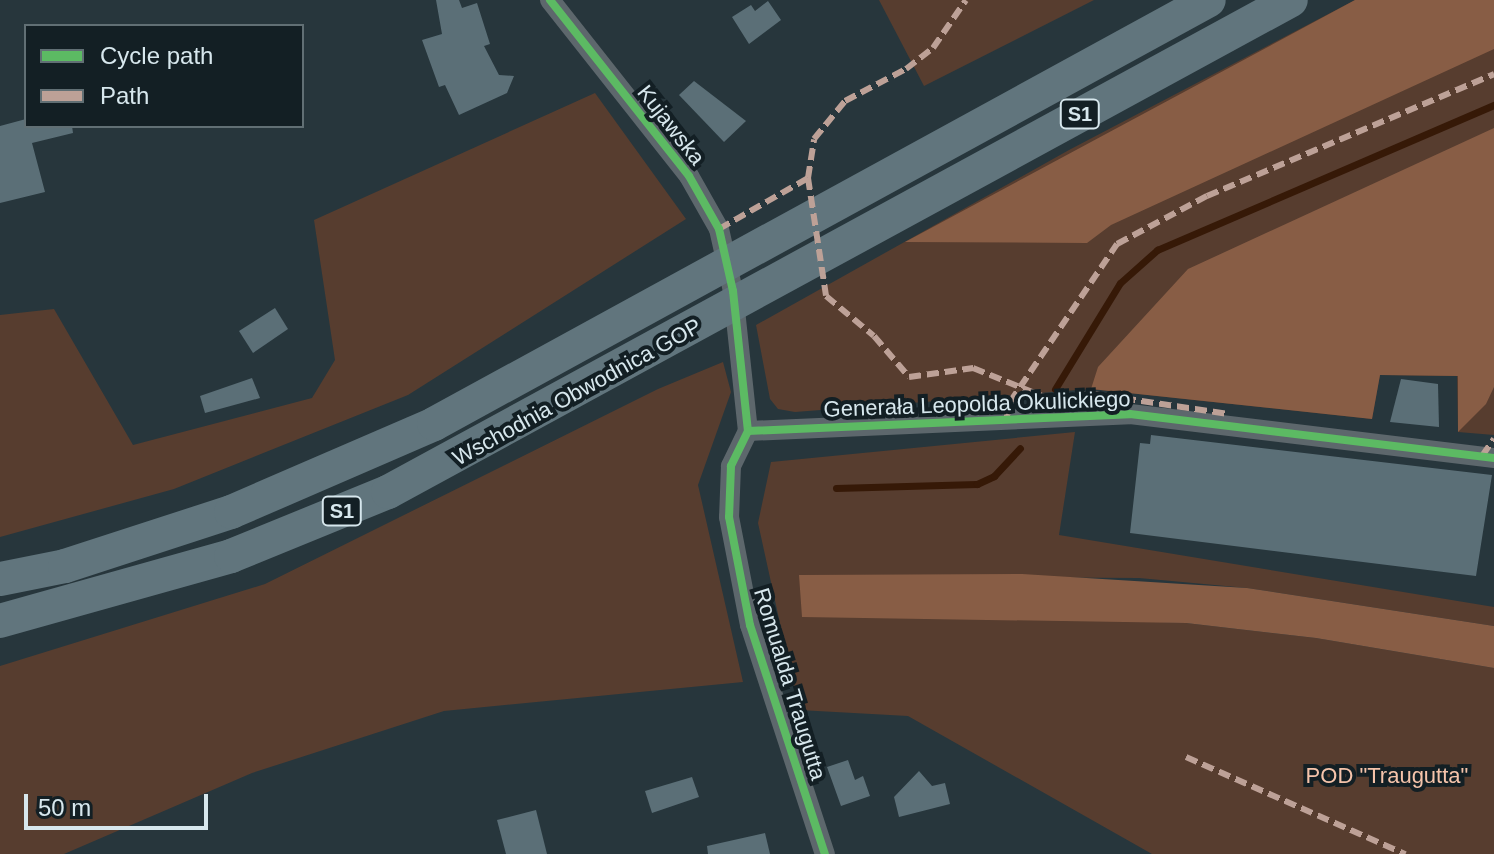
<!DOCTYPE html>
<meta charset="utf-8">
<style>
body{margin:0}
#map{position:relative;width:1494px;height:854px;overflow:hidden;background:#27363c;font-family:Helvetica,sans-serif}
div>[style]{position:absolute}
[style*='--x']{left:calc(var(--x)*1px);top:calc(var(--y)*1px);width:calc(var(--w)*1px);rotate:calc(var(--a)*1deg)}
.green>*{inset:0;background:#573d2f}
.forest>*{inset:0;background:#885d45}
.stream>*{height:7px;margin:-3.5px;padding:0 3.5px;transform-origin:3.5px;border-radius:3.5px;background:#361907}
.building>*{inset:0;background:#5b6f77}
.street>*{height:20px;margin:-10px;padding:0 10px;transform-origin:10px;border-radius:10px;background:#5d676c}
.highway>*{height:34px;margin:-17px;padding:0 17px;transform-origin:17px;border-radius:17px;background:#61757d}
.quiet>*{height:6px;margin-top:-3px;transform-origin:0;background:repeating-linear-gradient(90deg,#bda197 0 12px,transparent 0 18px)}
.cycleway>*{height:8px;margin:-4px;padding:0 4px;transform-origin:4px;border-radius:4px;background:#5cba63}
span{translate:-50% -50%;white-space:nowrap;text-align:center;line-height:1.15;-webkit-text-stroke:8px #131f24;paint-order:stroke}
.shield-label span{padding:2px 6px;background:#131f24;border:2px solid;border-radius:6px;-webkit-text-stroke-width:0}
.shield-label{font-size:20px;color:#d7e7ed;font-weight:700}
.street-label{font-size:22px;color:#d7e7ed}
.park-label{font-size:22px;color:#f5c4ab}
.legend{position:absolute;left:24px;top:24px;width:280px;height:104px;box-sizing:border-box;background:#131f24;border:2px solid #616f74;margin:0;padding:10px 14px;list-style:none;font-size:24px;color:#d7e7ed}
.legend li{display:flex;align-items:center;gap:16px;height:40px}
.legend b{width:40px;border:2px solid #616f74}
.scale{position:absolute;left:24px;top:794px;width:184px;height:36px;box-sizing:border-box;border:4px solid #d7e7ed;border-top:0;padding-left:10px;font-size:24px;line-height:28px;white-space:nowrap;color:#d7e7ed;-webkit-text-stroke:6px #131f24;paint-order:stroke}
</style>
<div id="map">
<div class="green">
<div style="clip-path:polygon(879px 0,1094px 0,924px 86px)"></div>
<div style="clip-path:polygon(1355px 0,1494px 0,1494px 435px,1458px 432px,1457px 376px,1380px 375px,1372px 419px,1091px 389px,795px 412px,778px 409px,770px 399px,756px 325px,1069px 150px)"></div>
<div style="clip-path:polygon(595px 93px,686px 219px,408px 395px,174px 489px,0 537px,0 315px,54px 309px,133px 445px,312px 398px,335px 360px,314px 220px)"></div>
<div style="clip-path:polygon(723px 362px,731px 392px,698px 485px,743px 682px,444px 711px,252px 773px,64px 854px,0 854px,0 666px,265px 584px,658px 389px)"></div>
<div style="clip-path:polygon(1075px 432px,1059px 535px,1494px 607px,1494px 626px,1247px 588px,1139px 578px,799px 576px,1028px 617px,1186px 623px,1316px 638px,1494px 668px,1494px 854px,1152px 854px,908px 716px,799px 710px,758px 523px,771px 462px)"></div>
</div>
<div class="forest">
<div style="clip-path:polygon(1355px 0,1494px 0,1494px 49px,1111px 225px,1087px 243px,905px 242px)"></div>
<div style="clip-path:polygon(1494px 128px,1494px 387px,1486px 404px,1458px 432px,1458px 376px,1380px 375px,1372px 419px,1091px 389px,1098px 367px,1188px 269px)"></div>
<div style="clip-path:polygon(1022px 574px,1247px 588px,1494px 626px,1494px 668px,1316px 638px,1186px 623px,802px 617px,799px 575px)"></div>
</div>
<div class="stream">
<div style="--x:1055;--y:389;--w:124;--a:-58.5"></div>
<div style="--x:1120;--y:283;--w:50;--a:-41.7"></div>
<div style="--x:1157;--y:250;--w:367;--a:-23.3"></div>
<div style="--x:836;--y:488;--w:141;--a:-1.6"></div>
<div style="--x:977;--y:484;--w:19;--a:-25"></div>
<div style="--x:994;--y:476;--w:38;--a:-47"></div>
</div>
<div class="building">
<div style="clip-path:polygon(436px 0,459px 0,462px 8px,477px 3px,490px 44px,484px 46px,499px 75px,514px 76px,507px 93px,459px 115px,445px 85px,439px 87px,422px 40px,442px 34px)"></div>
<div style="clip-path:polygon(768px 1px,781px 20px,749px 44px,732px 17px,751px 5px,755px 11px)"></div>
<div style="clip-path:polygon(694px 81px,746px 121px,724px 142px,679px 95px)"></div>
<div style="clip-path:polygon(26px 119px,26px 126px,72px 126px,73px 133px,32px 143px,45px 192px,0 203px,0 126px)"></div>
<div style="clip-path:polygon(275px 308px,288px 329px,253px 353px,239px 331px)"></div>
<div style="clip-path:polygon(252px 378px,260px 398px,205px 413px,200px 396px)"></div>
<div style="clip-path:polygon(1401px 379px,1438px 384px,1439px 427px,1390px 422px)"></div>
<div style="clip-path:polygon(1151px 435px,1492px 475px,1476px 576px,1130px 533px,1140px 443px,1150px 444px)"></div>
<div style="clip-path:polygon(848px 760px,855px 780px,863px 776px,870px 796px,841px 806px,827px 767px)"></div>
<div style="clip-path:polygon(919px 771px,932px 786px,945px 783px,950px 804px,899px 817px,894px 797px)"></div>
<div style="clip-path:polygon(692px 777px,699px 797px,652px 813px,645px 791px)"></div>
<div style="clip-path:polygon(536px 810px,547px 854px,506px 854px,497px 820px)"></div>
<div style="clip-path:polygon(765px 833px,770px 854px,708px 854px,707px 846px)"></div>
</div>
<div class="street">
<div style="--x:550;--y:0;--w:224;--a:51.7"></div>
<div style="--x:689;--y:176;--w:61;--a:60.5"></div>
<div style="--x:719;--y:229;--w:64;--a:77.3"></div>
<div style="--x:733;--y:291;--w:141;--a:83.9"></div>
<div style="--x:748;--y:431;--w:382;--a:-2.5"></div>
<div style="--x:1130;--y:414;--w:367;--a:6.9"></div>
<div style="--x:748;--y:431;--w:39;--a:116"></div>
<div style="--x:731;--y:466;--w:51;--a:92.2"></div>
<div style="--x:729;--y:517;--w:110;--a:79"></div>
<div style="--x:750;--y:625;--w:241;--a:71.9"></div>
</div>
<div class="highway">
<div style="--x:0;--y:579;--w:66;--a:-11.3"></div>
<div style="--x:65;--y:566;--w:175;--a:-18"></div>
<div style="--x:231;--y:512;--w:221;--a:-23.4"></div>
<div style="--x:434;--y:424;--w:883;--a:-28.68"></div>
<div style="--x:0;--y:621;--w:240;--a:-15.7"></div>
<div style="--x:231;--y:556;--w:170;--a:-22.2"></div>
<div style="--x:388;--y:492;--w:1028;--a:-28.58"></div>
</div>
<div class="quiet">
<div style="--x:808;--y:178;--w:119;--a:81.3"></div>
<div style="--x:826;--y:296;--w:62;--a:39.8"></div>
<div style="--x:874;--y:336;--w:54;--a:49.5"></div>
<div style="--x:909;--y:377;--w:65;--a:-8"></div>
<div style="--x:973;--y:368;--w:91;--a:22"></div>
<div style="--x:1057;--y:402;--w:32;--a:-16"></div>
<div style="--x:1088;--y:393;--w:142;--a:8.5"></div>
<div style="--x:719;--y:229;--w:103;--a:-29.8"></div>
<div style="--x:808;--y:178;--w:39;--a:-81"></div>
<div style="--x:814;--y:139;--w:49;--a:-50.8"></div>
<div style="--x:845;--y:101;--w:69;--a:-27.7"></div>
<div style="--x:906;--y:69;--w:34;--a:-38"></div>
<div style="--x:933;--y:48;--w:58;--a:-55.5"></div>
<div style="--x:1006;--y:420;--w:18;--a:-77"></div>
<div style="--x:1010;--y:402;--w:191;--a:-55.9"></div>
<div style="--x:1117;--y:244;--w:102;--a:-28.1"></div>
<div style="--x:1207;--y:196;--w:312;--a:-23"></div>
<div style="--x:1482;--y:456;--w:21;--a:-55"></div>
<div style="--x:1186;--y:757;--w:240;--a:23.9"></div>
</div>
<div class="cycleway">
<div style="--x:550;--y:0;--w:224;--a:51.7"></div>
<div style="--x:689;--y:176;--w:61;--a:60.5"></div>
<div style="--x:719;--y:229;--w:64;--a:77.3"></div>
<div style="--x:733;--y:291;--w:141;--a:83.9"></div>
<div style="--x:748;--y:431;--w:382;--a:-2.5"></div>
<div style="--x:1130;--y:414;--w:367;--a:6.9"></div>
<div style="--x:748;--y:431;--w:39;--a:116"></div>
<div style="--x:731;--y:466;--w:51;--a:92.2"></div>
<div style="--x:729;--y:517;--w:110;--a:79"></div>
<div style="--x:750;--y:625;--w:241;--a:71.9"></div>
</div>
<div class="shield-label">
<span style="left:1080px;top:114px">S1</span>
<span style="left:342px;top:511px">S1</span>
</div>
<div class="street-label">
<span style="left:671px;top:125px;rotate:52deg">Kujawska</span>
<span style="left:577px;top:392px;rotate:-29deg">Wschodnia Obwodnica GOP</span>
<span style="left:977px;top:404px;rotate:-2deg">Generała Leopolda Okulickiego</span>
<span style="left:790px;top:684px;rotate:73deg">Romualda Traugutta</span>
</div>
<div class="park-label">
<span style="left:1387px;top:776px">POD "Traugutta"</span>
</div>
<ul class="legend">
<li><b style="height:10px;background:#5cba63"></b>Cycle path</li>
<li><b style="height:10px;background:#bda197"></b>Path</li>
</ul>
<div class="scale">50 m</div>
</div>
